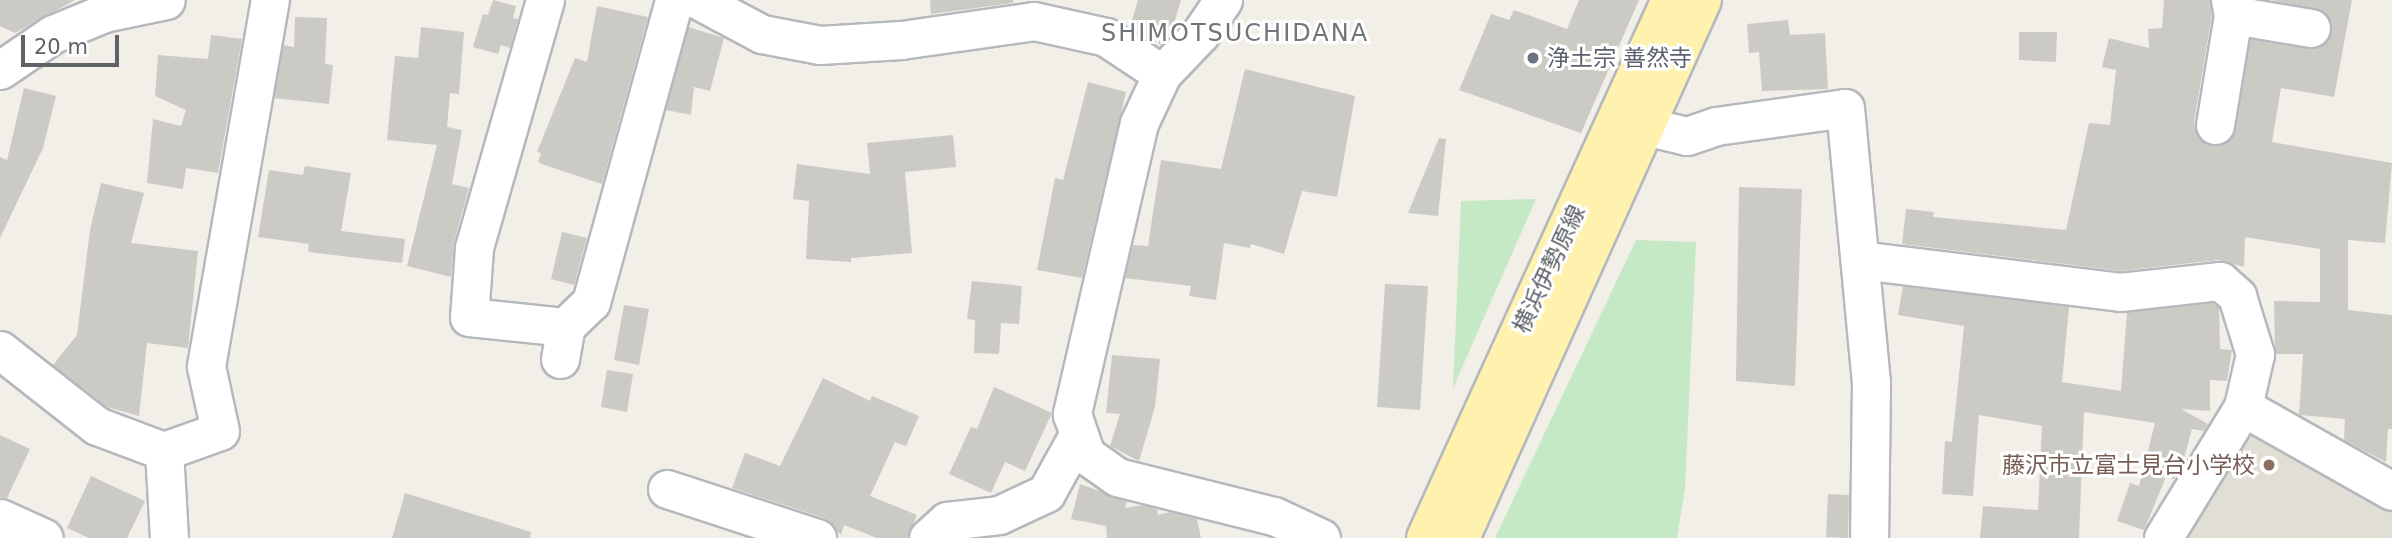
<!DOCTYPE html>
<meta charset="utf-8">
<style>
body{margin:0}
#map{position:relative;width:2392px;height:538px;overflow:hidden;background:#f1efe8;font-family:"DejaVu Sans","Noto Sans JP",sans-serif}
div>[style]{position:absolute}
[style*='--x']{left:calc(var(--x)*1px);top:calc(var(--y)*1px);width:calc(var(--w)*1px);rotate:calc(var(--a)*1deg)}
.education>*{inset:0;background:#e1ded6}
.green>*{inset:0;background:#c5e8c5}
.building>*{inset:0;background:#cccac5}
.roads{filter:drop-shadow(2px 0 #b5b8bc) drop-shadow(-2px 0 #b5b8bc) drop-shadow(0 2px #b5b8bc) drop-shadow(0 -2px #b5b8bc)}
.minor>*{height:37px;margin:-18.5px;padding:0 18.5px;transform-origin:18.5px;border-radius:18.5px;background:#fff}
.major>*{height:38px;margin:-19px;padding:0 19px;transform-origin:19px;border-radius:19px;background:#fff2af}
.dots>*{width:19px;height:19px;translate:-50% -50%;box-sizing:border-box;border:4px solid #fff;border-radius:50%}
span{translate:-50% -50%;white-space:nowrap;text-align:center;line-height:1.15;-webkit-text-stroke:6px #fff;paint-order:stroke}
.worship-label{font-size:23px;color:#5b616d}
.left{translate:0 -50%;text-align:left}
.street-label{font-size:23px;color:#5f6368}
.education-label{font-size:23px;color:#785e54}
.right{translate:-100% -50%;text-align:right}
.neighbourhood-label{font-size:24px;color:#70757a;letter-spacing:2px}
.scale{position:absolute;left:21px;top:35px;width:98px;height:32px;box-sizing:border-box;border:4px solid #5f6368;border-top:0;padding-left:9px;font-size:21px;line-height:24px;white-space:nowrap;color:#5f6368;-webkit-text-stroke:5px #fff;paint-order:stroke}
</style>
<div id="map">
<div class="education">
<div style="clip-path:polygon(2243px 424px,2392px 506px,2392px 538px,2177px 538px)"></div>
</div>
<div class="green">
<div style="clip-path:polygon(1536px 199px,1453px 388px,1461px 201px)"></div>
<div style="clip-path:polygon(1636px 240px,1696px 242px,1685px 489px,1677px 538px,1495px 538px)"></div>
</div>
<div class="building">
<div style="clip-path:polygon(0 0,75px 0,15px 33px,0 26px)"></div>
<div style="clip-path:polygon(493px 0,516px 6px,513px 18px,518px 19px,510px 48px,501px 45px,498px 54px,473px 47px,483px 14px,488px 15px)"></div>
<div style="clip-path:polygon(930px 0,1013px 0,1013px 3px,931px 14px)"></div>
<div style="clip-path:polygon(1138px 0,1181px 0,1171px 34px,1161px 45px,1130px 27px)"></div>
<div style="clip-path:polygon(1579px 0,1639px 0,1581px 133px,1459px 90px,1491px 14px,1509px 20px,1514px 10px,1567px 29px)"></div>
<div style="clip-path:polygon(2164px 0,2210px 0,2212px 15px,2194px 122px,2201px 141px,2212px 146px,2231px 139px,2236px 129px,2250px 39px,2308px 49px,2319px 47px,2332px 32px,2324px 11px,2271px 0,2352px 0,2334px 97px,2281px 88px,2272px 142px,2392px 163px,2385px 243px,2348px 240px,2348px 310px,2392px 315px,2392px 429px,2388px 429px,2386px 462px,2344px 440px,2345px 419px,2299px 415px,2303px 354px,2275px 354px,2274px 301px,2320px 302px,2320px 249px,2245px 237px,2244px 267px,2218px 260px,2120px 271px,1902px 244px,1906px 209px,1934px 212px,1933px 217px,2066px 230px,2089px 123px,2110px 125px,2116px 70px,2102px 67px,2109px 38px,2149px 48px,2148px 29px,2162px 28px)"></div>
<div style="clip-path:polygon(597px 6px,648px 17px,602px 184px,544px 165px,538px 162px,541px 153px,537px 152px,575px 58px,587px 62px)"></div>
<div style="clip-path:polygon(295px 17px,327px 18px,325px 64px,333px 65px,329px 104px,274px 98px,283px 45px,294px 47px)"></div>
<div style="clip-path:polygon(1788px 20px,1790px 35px,1825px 33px,1828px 89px,1762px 91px,1759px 52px,1749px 53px,1747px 24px)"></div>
<div style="clip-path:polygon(421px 27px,464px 32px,459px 94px,450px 93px,447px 127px,462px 130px,452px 184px,469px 188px,454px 242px,451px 277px,407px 266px,437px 145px,387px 140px,395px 56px,418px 58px)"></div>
<div style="clip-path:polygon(688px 27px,724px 38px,710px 91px,694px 87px,691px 115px,666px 110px)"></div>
<div style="clip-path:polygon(2019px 32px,2057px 32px,2056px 62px,2019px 60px)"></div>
<div style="clip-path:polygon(211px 35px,242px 39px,218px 173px,186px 168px,183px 189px,147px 183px,153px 119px,181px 126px,186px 110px,155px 96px,158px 55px,208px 59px)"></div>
<div style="clip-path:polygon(1245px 69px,1355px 96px,1337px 197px,1302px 191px,1284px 254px,1251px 244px,1250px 248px,1224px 243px,1216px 300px,1189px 296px,1191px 286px,1125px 278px,1133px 245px,1148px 246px,1161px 160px,1221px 169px)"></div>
<div style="clip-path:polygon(1088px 82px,1126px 92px,1082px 278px,1037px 270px,1055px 178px,1063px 180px)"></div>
<div style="clip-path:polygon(24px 88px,56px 96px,43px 148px,0 238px,0 157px,7px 160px)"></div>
<div style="clip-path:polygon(953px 135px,956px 167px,905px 172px,912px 253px,851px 258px,851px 262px,806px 259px,809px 201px,793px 199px,797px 164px,870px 174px,867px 143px)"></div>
<div style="clip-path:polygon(1439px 138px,1446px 139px,1438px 216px,1408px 213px)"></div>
<div style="clip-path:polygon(305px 166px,351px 173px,341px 231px,405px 239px,402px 263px,308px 252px,309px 244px,258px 237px,269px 170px,303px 175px)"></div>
<div style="clip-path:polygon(101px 183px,144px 193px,131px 243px,198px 251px,188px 348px,147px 343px,139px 416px,107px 407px,53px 365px,77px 335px,90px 230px)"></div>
<div style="clip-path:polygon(1739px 187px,1802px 189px,1795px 386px,1736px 381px)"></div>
<div style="clip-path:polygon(562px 232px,587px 238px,574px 285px,551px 279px)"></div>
<div style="clip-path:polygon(972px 281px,1022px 286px,1019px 324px,1001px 323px,999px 354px,974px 353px,975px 320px,967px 319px)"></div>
<div style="clip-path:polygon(1385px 284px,1428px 286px,1420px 410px,1377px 407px)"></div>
<div style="clip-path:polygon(1903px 286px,2069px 307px,2062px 382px,2121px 391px,2127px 312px,2213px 303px,2219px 308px,2220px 349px,2232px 350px,2227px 381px,2210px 380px,2210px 411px,2181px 409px,2208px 424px,2204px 431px,2192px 429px,2182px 466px,2174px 479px,2166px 477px,2144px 530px,2117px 521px,2130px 483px,2139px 486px,2155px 423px,2084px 412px,2079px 538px,1980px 538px,1983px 506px,2038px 510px,2042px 426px,1979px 415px,1973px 496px,1942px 494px,1945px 441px,1952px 442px,1964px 326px,1898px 315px)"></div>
<div style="clip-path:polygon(624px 305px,649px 309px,639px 365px,614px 360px)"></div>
<div style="clip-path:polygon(1112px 355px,1160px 359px,1155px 407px,1139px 461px,1110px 446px,1120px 414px,1106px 413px)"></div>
<div style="clip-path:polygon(607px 370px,633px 374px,627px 412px,601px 407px)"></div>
<div style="clip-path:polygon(823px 378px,870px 401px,872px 396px,919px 416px,906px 446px,895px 442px,870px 496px,917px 515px,907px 538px,877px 538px,844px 525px,841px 535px,824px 518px,732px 488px,745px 453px,780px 466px)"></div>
<div style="clip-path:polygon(994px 387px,1052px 413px,1025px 471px,1005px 462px,991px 493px,949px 474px,971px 427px,977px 429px)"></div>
<div style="clip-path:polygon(0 435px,30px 449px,7px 498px,0 497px)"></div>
<div style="clip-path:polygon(91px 476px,145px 501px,127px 538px,89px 538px,67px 528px)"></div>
<div style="clip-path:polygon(1080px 484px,1127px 501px,1125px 508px,1143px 505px,1157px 509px,1158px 515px,1171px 512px,1197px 519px,1201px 538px,1107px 538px,1106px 526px,1071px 519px)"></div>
<div style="clip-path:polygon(405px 493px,531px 532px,530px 538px,392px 538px)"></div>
<div style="clip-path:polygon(1828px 494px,1849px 495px,1848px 538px,1826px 537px)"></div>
</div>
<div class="roads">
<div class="minor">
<div style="--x:545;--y:0;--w:258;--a:106"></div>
<div style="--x:474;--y:248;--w:69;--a:94.1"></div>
<div style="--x:469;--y:317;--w:98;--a:5.9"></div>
<div style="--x:698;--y:0;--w:72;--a:28"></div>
<div style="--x:762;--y:34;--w:59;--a:10.7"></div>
<div style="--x:820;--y:45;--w:81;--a:-3.5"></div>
<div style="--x:901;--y:40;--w:134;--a:-8.1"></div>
<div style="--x:1034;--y:21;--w:74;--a:12.5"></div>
<div style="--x:1106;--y:37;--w:67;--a:33.5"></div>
<div style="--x:1223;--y:0;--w:40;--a:124"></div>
<div style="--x:1201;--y:33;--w:57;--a:133.6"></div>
<div style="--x:1162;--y:74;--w:54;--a:115.1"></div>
<div style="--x:1139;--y:123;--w:299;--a:103"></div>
<div style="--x:1072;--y:414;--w:43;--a:71.1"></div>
<div style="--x:1086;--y:455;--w:38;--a:35"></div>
<div style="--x:1117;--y:477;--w:162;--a:14"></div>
<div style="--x:1274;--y:516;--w:52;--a:25.1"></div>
<div style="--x:2233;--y:15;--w:79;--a:9.5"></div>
<div style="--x:0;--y:70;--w:64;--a:-34.2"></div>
<div style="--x:53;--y:34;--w:55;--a:-22.4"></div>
<div style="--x:104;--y:13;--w:63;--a:-11.8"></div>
<div style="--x:2215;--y:125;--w:111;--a:-80.7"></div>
<div style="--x:2233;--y:15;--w:15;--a:-101"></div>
<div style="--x:1645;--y:126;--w:43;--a:13.4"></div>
<div style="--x:1687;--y:136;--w:31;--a:-19"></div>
<div style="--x:1716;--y:126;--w:130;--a:-7.9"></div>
<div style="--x:1845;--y:108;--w:275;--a:84.6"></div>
<div style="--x:1871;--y:382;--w:156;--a:90.7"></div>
<div style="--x:1860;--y:260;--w:262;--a:7"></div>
<div style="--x:2120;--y:292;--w:101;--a:-6.3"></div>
<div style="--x:2220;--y:281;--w:23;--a:41"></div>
<div style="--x:2237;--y:296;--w:61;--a:72.8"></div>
<div style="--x:2255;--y:354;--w:54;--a:102.8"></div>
<div style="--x:0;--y:350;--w:123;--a:38.1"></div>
<div style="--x:97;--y:426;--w:72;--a:20.5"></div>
<div style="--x:164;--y:451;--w:87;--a:86.7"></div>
<div style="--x:560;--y:359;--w:34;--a:-80"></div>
<div style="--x:566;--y:326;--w:35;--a:-44"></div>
<div style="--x:591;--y:302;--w:313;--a:-74.6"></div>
<div style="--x:164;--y:451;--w:59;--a:-19.7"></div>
<div style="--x:220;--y:431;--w:66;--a:-102.2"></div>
<div style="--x:206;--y:366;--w:372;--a:-80.1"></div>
<div style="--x:667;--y:489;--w:158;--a:18.1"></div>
<div style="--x:0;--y:518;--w:48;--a:24.4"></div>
<div style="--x:928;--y:538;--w:25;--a:-42"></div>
<div style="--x:947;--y:521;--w:52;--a:-6.6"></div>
<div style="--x:999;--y:515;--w:52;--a:-25.1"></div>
<div style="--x:1046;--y:493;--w:64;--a:-61"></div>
<div style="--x:2163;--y:538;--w:153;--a:-58.6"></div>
<div style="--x:2243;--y:407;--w:171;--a:29.4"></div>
</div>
<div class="major">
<div style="--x:1426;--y:538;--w:591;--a:-65.52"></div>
<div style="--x:1460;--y:538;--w:590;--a:-65.78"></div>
</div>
</div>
<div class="dots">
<div style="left:1533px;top:58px;background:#6b7280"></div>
<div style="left:2269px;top:465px;background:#8d6e63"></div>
</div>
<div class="worship-label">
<span class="left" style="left:1547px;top:58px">浄土宗 善然寺</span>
</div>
<div class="street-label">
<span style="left:1549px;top:269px;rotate:-65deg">横浜伊勢原線</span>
</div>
<div class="education-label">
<span class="right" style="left:2255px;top:465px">藤沢市立富士見台小学校</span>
</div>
<div class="neighbourhood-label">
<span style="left:1235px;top:34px">SHIMOTSUCHIDANA</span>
</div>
<div class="scale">20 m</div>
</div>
